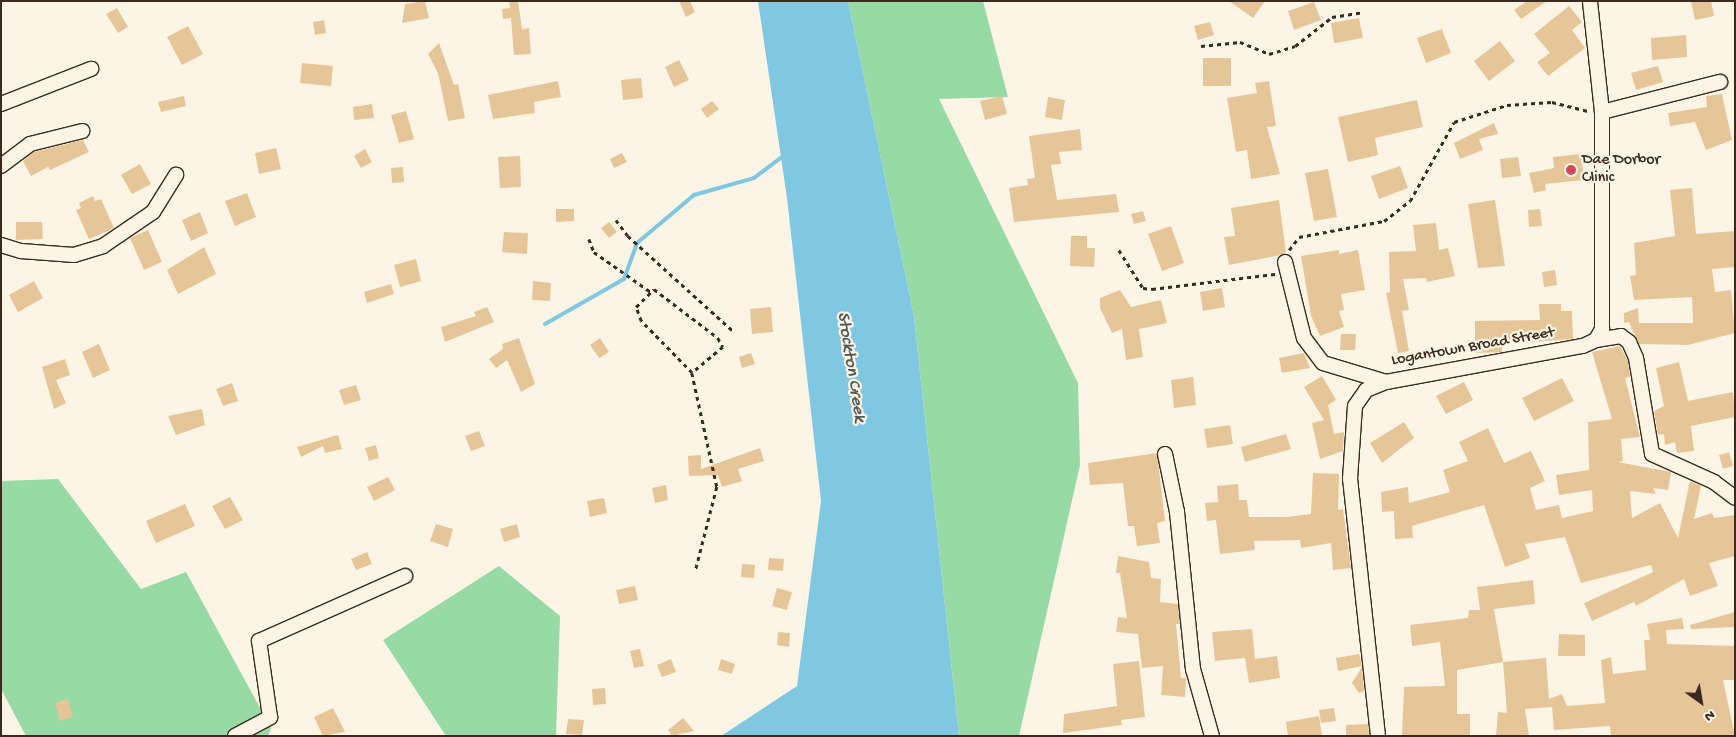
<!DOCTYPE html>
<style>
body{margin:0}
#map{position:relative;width:1736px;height:737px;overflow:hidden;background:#fcf5e5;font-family:"Gochi Hand",sans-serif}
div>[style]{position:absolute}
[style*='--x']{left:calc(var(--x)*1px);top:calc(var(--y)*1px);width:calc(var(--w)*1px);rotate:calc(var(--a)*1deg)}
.green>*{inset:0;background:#98daa5}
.water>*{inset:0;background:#80c8e1}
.stream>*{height:4px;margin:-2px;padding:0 2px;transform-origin:2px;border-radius:2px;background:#80c8e1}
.building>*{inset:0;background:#e6c698}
.path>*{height:2.5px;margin-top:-1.25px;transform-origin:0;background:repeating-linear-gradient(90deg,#3b2a1e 0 4px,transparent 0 8px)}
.roads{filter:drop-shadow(1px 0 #3b2a1e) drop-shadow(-1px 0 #3b2a1e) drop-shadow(0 1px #3b2a1e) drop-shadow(0 -1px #3b2a1e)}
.street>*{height:14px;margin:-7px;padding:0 7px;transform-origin:7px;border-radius:7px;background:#fcf5e5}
.dots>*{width:14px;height:14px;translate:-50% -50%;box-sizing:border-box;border:2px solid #fcf5e5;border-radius:50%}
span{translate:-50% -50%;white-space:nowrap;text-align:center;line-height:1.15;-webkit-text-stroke:4.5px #fcf5e5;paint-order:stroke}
.poi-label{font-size:16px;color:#3b2a1e}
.left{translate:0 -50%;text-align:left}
.street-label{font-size:16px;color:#3b2a1e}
.water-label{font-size:18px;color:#505958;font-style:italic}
.frame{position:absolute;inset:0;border:2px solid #3b2a1e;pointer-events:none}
.north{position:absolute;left:1676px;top:677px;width:50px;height:50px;-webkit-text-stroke:4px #fcf5e5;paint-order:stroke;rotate:148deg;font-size:14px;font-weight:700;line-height:20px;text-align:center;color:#3b2a1e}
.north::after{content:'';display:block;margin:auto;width:18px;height:22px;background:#3b2a1e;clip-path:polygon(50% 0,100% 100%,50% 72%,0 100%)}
</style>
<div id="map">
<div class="green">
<div style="clip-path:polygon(848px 1px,983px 1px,1008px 97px,939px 99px,1078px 383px,1080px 465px,1019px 736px,959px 736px,914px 316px)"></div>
<div style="clip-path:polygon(58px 479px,141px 589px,186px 572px,271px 728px,268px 736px,26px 736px,1px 689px,1px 481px)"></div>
<div style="clip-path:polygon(499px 566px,560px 616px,556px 736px,446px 736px,383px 640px)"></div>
</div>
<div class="water">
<div style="clip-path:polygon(758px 1px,848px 1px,914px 316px,959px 736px,721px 736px,797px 686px,821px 501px,787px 198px)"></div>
</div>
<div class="stream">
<div style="--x:545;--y:324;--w:91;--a:-29.7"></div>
<div style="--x:624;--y:279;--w:38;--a:-70"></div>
<div style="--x:637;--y:243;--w:75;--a:-40.1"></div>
<div style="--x:694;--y:195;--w:62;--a:-15.8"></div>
<div style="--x:754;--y:178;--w:36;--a:-37"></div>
</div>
<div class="building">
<div style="clip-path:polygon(425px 1px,429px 18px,402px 23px,405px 4px)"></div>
<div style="clip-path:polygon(509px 1px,518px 1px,522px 29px,529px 28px,531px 54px,514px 55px,511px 18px,503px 19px,502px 9px,510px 8px)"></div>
<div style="clip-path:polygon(679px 1px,690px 1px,695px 12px,686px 17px)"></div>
<div style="clip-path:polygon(1229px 1px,1265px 1px,1253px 18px)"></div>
<div style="clip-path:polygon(1527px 1px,1547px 1px,1521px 19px,1514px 10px)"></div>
<div style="clip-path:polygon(1691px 1px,1711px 1px,1714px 16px,1695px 20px)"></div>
<div style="clip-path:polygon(1314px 2px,1321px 20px,1294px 30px,1288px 11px)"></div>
<div style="clip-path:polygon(1569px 6px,1582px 22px,1572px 30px,1585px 48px,1548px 76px,1537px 62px,1550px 53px,1534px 34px)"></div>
<div style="clip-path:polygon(117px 8px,128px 27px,118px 33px,106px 14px)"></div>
<div style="clip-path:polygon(1359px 18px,1363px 38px,1334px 43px,1331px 23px)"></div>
<div style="clip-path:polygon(324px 20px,326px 33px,315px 35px,313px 22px)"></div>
<div style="clip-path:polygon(1210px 22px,1214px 35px,1198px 40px,1194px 26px)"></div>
<div style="clip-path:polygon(188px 26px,203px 54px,182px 65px,167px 37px)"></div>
<div style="clip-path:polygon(1442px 29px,1451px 53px,1426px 63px,1417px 38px)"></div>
<div style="clip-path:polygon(1686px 35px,1687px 57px,1652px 60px,1651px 38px)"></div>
<div style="clip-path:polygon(1500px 41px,1515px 61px,1489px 81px,1474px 61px)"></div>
<div style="clip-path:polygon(439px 43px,454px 85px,458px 84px,465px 118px,448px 121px,438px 73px,428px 54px)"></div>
<div style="clip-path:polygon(1203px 58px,1231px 58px,1231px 86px,1203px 86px)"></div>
<div style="clip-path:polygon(679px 60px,689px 80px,674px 87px,665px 67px)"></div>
<div style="clip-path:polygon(302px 63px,333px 66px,331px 86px,300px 83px)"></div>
<div style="clip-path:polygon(1658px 66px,1663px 82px,1636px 90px,1631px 73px)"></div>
<div style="clip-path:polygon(641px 78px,643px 98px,623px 100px,621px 80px)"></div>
<div style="clip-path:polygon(558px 81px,561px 97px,534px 102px,535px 113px,493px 119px,488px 95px)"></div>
<div style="clip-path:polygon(1269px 81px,1276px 126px,1267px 127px,1280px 174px,1251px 179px,1247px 150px,1236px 152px,1227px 98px,1257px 93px,1255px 83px)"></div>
<div style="clip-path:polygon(1722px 94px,1732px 140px,1706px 150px,1695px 122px,1670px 126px,1668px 113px,1707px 107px,1706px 96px)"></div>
<div style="clip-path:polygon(184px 96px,186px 106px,161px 112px,158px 102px)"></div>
<div style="clip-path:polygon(1002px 96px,1007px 114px,985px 120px,980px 101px)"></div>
<div style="clip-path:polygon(1048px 97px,1065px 100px,1062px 120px,1045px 117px)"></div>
<div style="clip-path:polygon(1417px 100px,1423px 127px,1375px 138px,1378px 155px,1348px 162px,1338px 117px)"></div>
<div style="clip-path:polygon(712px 101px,719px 109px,707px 118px,701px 109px)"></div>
<div style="clip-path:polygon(372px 104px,374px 118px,354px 120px,353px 107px)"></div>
<div style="clip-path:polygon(406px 111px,414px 139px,399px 143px,391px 115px)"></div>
<div style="clip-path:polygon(1494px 123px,1498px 134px,1479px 139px,1483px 150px,1460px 159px,1454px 143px)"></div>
<div style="clip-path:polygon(1080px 129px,1082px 150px,1059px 152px,1061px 164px,1051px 165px,1057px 200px,1116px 194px,1119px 212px,1014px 222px,1009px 188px,1028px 185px,1027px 179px,1035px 178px,1029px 136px)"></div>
<div style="clip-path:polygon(83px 140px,89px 152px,50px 170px,48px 167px,31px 176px,23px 161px,34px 152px)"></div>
<div style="clip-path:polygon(276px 148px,281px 169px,259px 174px,255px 153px)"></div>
<div style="clip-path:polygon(365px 149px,372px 162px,361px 168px,354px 156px)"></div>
<div style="clip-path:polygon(622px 153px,627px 162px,614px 168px,610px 159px)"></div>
<div style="clip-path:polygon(1581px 154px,1584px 180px,1545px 184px,1546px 190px,1534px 193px,1529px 173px,1554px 168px,1553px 157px)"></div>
<div style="clip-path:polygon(520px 156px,521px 187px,500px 188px,498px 157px)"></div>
<div style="clip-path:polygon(1518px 157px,1521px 176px,1502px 178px,1500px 159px)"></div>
<div style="clip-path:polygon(140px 164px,151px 184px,132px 194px,121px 175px)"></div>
<div style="clip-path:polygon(1400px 166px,1408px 188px,1379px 199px,1371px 176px)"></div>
<div style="clip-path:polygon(403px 167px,404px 182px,392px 183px,391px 168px)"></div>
<div style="clip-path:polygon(1328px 169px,1337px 217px,1314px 221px,1305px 173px)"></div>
<div style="clip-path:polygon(1692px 188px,1696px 234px,1735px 231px,1735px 267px,1712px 269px,1715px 292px,1731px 290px,1735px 333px,1688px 345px,1639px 344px,1629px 322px,1624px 323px,1624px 313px,1638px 308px,1639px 323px,1693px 323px,1692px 297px,1634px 300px,1630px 276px,1636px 275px,1634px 243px,1675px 236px,1670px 190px)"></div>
<div style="clip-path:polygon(247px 193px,256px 217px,235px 226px,225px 201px)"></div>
<div style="clip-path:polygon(93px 196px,95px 201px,101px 199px,114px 228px,89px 239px,76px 210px,81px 208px,79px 203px)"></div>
<div style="clip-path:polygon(1279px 200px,1286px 254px,1229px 265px,1224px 237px,1235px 236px,1231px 208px)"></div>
<div style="clip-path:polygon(1495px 200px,1505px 266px,1478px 268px,1468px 204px)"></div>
<div style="clip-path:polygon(556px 209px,574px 209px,574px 221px,556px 222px)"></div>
<div style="clip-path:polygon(1540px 209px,1542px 226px,1529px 227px,1528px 210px)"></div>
<div style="clip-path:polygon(1143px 211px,1146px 221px,1134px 224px,1131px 214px)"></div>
<div style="clip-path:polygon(200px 212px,208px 233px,191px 241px,182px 220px)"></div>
<div style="clip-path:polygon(16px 222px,42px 222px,43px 239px,16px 240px)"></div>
<div style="clip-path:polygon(609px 222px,617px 232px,609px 238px,601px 228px)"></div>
<div style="clip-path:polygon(1436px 223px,1439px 250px,1448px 248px,1455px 276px,1427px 282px,1426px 278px,1403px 279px,1409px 310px,1402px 311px,1409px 351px,1398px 353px,1386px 293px,1390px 292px,1389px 252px,1416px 251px,1413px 225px)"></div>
<div style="clip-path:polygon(1171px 226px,1184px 263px,1162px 271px,1148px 234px)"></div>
<div style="clip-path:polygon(148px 230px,162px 262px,144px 270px,130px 238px)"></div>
<div style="clip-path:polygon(504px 232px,528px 233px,527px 254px,502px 252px)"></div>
<div style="clip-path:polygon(1071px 236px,1087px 236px,1087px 248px,1095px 248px,1094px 267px,1070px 266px)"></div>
<div style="clip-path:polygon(204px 247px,216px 274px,178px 294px,167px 270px)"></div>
<div style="clip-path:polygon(1339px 250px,1339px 254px,1358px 250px,1365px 290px,1341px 294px,1344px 310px,1339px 311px,1344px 327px,1320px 336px,1311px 316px,1301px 256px)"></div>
<div style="clip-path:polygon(416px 259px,421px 281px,400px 287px,394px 265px)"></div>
<div style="clip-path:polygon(1555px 270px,1557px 285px,1544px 287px,1542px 272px)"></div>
<div style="clip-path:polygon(34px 281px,43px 298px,18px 312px,9px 295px)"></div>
<div style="clip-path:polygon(533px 281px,551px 283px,550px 301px,532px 300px)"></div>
<div style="clip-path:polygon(391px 284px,394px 294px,367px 303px,364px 292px)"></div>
<div style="clip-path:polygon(1222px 288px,1225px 307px,1203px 311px,1200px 292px)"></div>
<div style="clip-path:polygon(1120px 290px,1131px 307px,1161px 300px,1167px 323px,1139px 329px,1143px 357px,1126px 360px,1122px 329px,1112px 333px,1100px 308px,1100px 298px)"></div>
<div style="clip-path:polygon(1539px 304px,1561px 304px,1561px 311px,1572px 311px,1573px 339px,1502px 344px,1502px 352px,1475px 353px,1475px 321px,1540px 320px)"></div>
<div style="clip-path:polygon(487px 307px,494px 322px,445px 342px,441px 327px,476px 316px,474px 312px)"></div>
<div style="clip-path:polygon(771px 307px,773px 332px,752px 334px,750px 309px)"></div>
<div style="clip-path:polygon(1341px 334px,1356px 334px,1355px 350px,1340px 350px)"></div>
<div style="clip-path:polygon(519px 338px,535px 384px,521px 392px,507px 360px,496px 368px,489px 359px,503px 349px,502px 344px)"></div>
<div style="clip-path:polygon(600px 338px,609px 352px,599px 358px,590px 345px)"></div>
<div style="clip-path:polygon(99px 344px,110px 370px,93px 378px,82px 352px)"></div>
<div style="clip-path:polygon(1620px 346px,1628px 361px,1630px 377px,1625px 378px,1640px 437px,1621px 439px,1623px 461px,1618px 462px,1671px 472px,1668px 490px,1653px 488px,1656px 494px,1630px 491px,1632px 518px,1660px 503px,1678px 538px,1690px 481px,1701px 486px,1694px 519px,1712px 513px,1714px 518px,1735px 515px,1735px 556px,1709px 563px,1718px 586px,1690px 596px,1684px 579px,1636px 606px,1634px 602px,1592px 621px,1584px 603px,1653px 572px,1651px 565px,1581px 583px,1565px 537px,1525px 544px,1530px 558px,1505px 567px,1484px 505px,1412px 526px,1413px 538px,1395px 539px,1394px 511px,1382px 512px,1381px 492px,1408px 487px,1409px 503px,1450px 492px,1443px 470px,1468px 461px,1459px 442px,1488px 428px,1504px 463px,1531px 451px,1545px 481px,1530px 488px,1536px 510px,1559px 505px,1562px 518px,1593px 511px,1592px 490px,1559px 495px,1556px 475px,1589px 470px,1588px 422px,1612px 419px,1592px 352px)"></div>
<div style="clip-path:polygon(751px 353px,755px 364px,742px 368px,739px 357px)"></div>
<div style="clip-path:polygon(1304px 353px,1310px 368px,1282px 373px,1279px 358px)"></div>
<div style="clip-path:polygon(65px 359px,70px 375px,56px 380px,66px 403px,54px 409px,42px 367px)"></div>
<div style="clip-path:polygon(1679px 362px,1688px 401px,1733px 392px,1735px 417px,1691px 426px,1694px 451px,1677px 453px,1675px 442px,1665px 445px,1664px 434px,1658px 435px,1654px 411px,1664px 406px,1656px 368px)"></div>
<div style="clip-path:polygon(1322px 376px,1336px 400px,1328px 405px,1334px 434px,1344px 432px,1343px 451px,1320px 459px,1312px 423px,1324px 420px,1304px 387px)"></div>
<div style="clip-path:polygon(1193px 377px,1196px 405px,1174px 408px,1171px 380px)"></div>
<div style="clip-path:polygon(1562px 378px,1574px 401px,1534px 421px,1522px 398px)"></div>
<div style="clip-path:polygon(1464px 382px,1473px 400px,1446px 414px,1436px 396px)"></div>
<div style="clip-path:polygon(232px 383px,238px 401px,223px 406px,216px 389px)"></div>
<div style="clip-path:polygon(356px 385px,361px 400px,344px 405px,339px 390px)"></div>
<div style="clip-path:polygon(202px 409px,205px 425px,176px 435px,168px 416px)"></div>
<div style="clip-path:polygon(1404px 422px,1414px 438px,1382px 463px,1370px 443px)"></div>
<div style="clip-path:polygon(1230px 425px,1233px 444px,1207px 448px,1204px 429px)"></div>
<div style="clip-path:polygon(479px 431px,485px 446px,471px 451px,465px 436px)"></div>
<div style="clip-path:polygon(1286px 434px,1291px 449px,1245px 462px,1241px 447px)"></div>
<div style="clip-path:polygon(338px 435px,342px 449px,325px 453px,323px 446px,301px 457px,297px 447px)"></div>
<div style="clip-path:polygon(376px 445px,379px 458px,369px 461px,365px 448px)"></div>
<div style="clip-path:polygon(760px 448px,764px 461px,738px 469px,742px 481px,722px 487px,718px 475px,689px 476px,688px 456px,701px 455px,701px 469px)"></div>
<div style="clip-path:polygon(1729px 452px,1733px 466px,1723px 469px,1719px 455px)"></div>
<div style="clip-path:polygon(1157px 453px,1165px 521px,1157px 523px,1160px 543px,1137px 546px,1134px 526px,1128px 526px,1123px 483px,1090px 485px,1088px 463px)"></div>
<div style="clip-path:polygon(1313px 473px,1339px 474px,1338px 510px,1343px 509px,1351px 568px,1333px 570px,1331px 543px,1301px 548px,1300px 540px,1254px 541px,1255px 550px,1220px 554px,1216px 520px,1207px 521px,1205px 503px,1218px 502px,1217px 486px,1238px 484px,1239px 500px,1247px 500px,1249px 517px,1288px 517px,1311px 514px)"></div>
<div style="clip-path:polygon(388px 477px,395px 490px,374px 501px,367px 487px)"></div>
<div style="clip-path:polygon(666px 485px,668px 500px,655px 503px,652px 488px)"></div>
<div style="clip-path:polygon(230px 497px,243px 520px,225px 529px,212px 506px)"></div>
<div style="clip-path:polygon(604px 498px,607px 513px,590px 517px,587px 501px)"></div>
<div style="clip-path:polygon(185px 504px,195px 526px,156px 543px,146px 521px)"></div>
<div style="clip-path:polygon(436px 524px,453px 529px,448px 547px,430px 541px)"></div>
<div style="clip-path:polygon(517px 524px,520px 537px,504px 542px,500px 529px)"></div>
<div style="clip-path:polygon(367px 552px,372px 564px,356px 570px,351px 559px)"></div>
<div style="clip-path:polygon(1118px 556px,1149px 562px,1151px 578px,1161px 579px,1160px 602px,1178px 604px,1180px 624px,1176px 624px,1181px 678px,1186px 678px,1185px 697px,1161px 695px,1163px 666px,1142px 668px,1138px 634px,1116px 632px,1118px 617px,1127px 618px,1120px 573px,1116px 573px)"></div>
<div style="clip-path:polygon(769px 558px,784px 559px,783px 571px,768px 570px)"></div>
<div style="clip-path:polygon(742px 564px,755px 565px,754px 578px,741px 577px)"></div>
<div style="clip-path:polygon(1533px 580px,1535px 604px,1494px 609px,1503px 662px,1457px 670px,1457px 714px,1470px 714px,1470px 736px,1402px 736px,1404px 687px,1445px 686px,1440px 642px,1412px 646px,1410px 625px,1468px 618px,1469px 610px,1480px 610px,1477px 587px)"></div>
<div style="clip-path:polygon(635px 586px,638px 600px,619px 604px,616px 590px)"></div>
<div style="clip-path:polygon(777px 588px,792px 592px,787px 610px,772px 606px)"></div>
<div style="clip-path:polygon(1735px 612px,1735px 627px,1691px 629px,1690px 625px)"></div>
<div style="clip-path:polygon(1682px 618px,1684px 629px,1666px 630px,1667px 644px,1735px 646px,1735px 680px,1723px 680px,1735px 736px,1611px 736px,1610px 726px,1554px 730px,1552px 707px,1525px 709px,1529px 736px,1496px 736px,1498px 712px,1507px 713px,1503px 662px,1546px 658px,1549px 699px,1562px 694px,1567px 706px,1605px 703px,1601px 660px,1611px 657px,1613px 674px,1646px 670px,1644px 640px,1650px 640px,1647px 624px)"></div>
<div style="clip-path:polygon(1252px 629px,1255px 659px,1277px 656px,1280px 678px,1249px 683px,1245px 658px,1215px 661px,1212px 632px)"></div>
<div style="clip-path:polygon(778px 632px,790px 633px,789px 647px,777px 645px)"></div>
<div style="clip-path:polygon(1559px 634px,1585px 635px,1585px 656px,1558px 656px)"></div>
<div style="clip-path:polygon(640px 649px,644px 666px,634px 668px,630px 651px)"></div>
<div style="clip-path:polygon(1359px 654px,1362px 666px,1338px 671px,1336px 658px)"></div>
<div style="clip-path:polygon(671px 659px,676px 672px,662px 677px,657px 665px)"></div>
<div style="clip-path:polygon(721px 659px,735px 664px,732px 674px,718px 670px)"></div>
<div style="clip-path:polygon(1139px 661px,1145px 717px,1121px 720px,1122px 725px,1063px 733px,1064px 714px,1117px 706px,1113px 664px)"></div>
<div style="clip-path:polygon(1362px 667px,1364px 691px,1359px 693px,1352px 683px)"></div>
<div style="clip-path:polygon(605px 688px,606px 704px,593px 705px,592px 689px)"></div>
<div style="clip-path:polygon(68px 699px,73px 717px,60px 721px,55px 703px)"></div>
<div style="clip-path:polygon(333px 708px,345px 732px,323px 736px,314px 717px)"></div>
<div style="clip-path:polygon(1334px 708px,1336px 721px,1321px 723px,1319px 710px)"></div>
<div style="clip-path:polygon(1319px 716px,1322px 736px,1288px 736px,1286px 722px)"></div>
<div style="clip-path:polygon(683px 718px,694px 731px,672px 736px,668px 730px)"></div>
<div style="clip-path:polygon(568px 719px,584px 720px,582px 735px,566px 734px)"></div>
<div style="clip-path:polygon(1368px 724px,1369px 736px,1346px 736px,1346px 725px)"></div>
</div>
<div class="path">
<div style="--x:1201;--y:46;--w:39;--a:-6"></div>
<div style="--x:1240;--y:42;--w:31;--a:22"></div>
<div style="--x:1269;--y:54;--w:27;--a:-17"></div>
<div style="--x:1295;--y:46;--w:47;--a:-38.1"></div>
<div style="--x:1332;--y:17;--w:31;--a:-9"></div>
<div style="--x:616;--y:220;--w:20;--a:53"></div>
<div style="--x:628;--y:236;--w:142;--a:42.1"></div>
<div style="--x:589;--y:239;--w:14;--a:69"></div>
<div style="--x:594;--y:252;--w:70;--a:35.1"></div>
<div style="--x:1119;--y:250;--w:45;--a:57.7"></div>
<div style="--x:1143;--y:288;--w:9;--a:6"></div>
<div style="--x:1152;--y:289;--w:124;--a:-7"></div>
<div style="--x:1289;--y:250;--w:16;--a:-52"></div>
<div style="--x:1299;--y:237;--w:86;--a:-10.7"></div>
<div style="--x:1384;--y:221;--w:33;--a:-38"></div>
<div style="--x:1410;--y:201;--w:90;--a:-60.9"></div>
<div style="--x:1454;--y:122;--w:56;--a:-17.8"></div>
<div style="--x:1507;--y:105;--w:45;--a:-3.8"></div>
<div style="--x:1552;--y:102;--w:38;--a:14"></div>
<div style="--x:654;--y:289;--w:81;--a:37.4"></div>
<div style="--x:718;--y:338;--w:10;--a:61"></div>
<div style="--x:723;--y:347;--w:40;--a:140"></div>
<div style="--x:692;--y:373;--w:73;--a:-134.4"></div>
<div style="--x:641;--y:321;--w:15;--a:-110"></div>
<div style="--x:636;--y:307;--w:25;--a:-45"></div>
<div style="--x:692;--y:373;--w:117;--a:77.6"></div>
<div style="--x:717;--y:487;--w:85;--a:104.4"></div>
</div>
<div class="roads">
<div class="street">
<div style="--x:1;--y:104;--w:97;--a:-21.3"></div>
<div style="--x:1602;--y:112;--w:122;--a:-14.3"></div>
<div style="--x:1;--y:166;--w:36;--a:-37"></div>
<div style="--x:30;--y:144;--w:54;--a:-14"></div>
<div style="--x:1;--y:245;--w:21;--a:17"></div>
<div style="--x:21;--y:251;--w:53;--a:4.3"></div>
<div style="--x:74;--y:255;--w:30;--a:-17"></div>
<div style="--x:103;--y:246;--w:60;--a:-34.2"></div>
<div style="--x:153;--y:212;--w:44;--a:-58.1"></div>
<div style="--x:1285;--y:262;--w:78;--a:76"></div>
<div style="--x:1304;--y:338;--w:31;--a:53"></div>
<div style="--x:1323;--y:363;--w:66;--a:16.8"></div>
<div style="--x:1596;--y:340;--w:25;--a:-9"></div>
<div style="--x:1621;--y:336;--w:10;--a:37"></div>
<div style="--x:1629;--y:342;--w:17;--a:66"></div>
<div style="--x:1636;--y:358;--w:97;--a:80.5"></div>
<div style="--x:1652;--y:454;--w:68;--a:24.3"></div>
<div style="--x:1714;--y:482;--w:26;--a:37"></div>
<div style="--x:1165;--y:454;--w:59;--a:78.3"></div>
<div style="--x:1177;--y:512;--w:158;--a:84.2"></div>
<div style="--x:1193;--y:669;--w:70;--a:74.2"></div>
<div style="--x:235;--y:736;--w:40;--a:-28"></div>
<div style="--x:270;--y:717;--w:77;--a:-98.2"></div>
<div style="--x:259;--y:641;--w:160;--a:-24"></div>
<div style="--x:1378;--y:736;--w:259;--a:-96.2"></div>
<div style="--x:1350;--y:479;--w:73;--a:-86.1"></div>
<div style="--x:1355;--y:406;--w:19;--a:-55"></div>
<div style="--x:1366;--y:390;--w:22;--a:-22"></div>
<div style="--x:1386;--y:382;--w:200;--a:-10.4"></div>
<div style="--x:1583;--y:346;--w:14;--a:-25"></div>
<div style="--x:1596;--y:340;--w:13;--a:-61"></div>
<div style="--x:1602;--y:329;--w:217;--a:-90"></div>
<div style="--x:1602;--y:112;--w:112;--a:-96.2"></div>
</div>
</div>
<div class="dots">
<div style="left:1571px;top:170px;background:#d1495b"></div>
</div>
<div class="poi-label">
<span class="left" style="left:1582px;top:170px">Dae Dorbor<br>Clinic</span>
</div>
<div class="street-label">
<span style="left:1473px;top:348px;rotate:-10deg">Logantown Broad Street</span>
</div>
<div class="water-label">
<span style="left:850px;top:367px;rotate:81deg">Stockton Creek</span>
</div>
<div class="frame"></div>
<div class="north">N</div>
</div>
